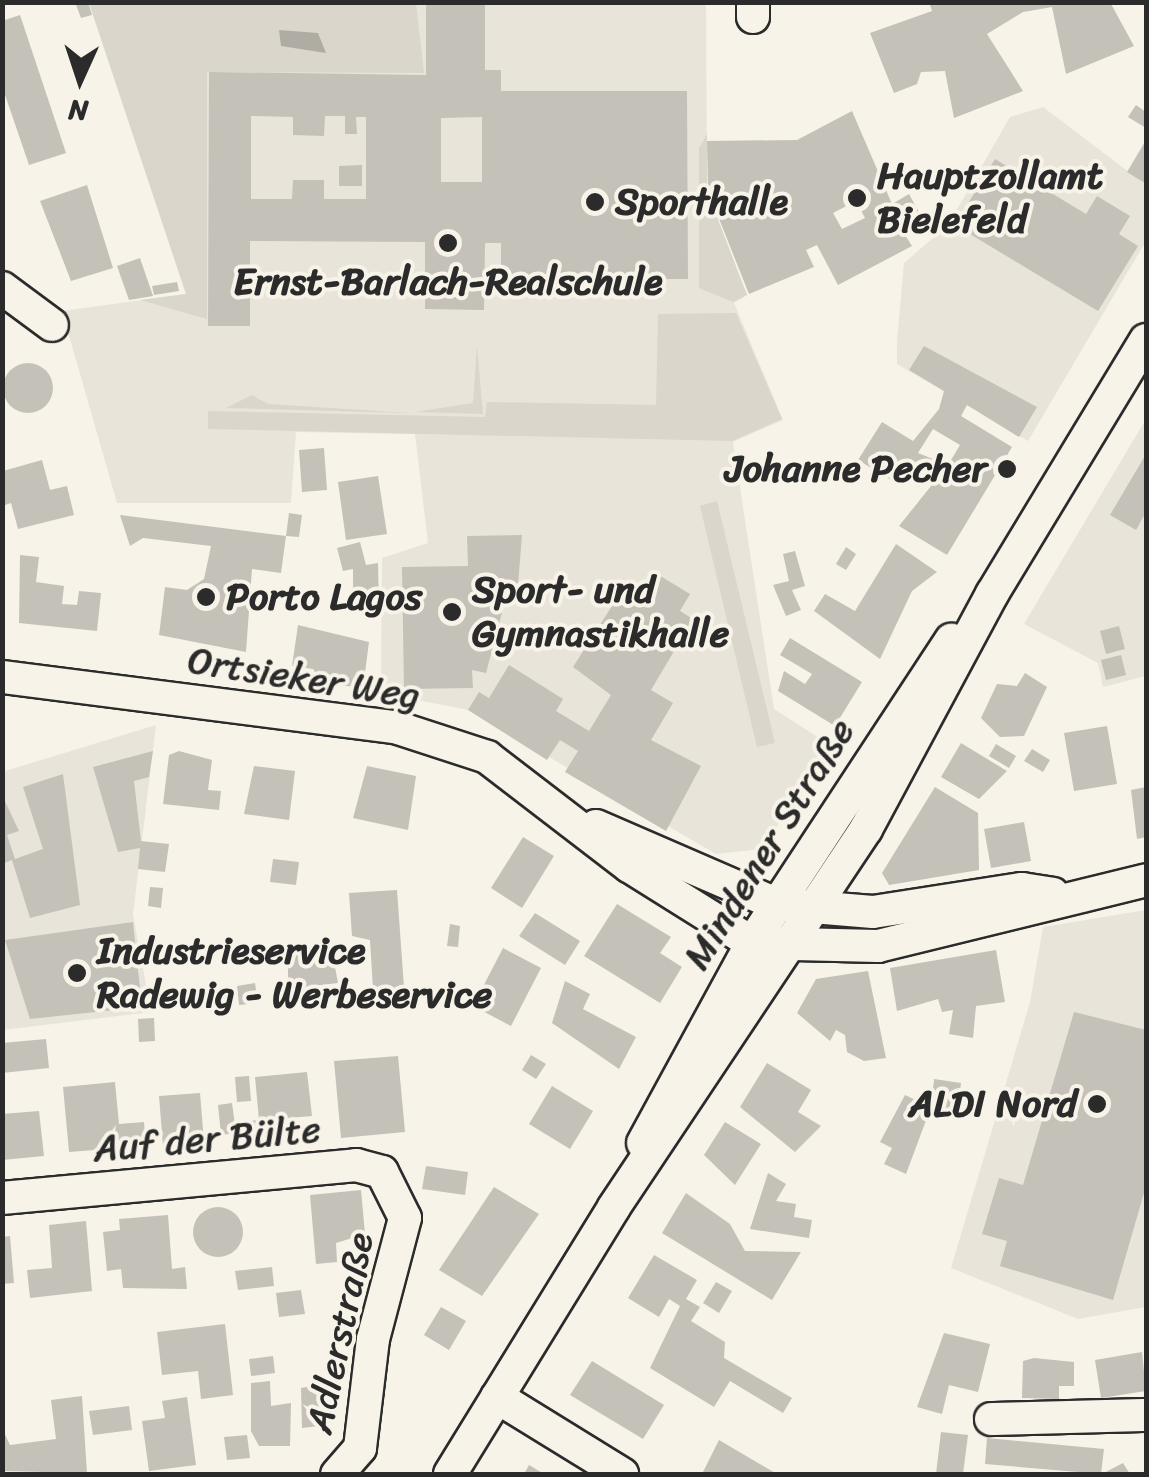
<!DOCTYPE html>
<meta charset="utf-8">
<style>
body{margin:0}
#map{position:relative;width:1149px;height:1477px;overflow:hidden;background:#f7f3e8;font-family:Sriracha,sans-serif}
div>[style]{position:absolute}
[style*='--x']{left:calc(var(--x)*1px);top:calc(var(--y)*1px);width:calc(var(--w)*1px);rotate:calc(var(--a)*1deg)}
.built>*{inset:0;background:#e8e4da}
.green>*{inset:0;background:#dad6cc}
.water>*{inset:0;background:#afaca4}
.building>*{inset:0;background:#c4c1b9}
.round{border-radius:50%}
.roads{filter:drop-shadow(2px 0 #2b2b2b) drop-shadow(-2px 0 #2b2b2b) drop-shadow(0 2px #2b2b2b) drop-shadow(0 -2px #2b2b2b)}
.minor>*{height:32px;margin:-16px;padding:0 16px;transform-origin:16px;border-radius:16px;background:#f7f3e8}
.dots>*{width:28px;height:28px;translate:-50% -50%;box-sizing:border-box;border:5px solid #f7f3e8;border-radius:50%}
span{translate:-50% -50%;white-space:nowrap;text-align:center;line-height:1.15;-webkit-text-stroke:8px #f7f3e8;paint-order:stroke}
.poi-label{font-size:38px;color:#2b2b2b;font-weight:700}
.left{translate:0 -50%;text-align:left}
.right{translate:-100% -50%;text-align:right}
.street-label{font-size:38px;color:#2b2b2b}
.frame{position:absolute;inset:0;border:5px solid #2b2b2b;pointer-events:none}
.north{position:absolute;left:30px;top:30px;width:100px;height:100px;-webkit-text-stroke:8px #f7f3e8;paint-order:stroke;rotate:183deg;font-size:28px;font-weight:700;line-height:40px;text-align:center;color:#2b2b2b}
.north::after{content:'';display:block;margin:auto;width:35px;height:45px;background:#2b2b2b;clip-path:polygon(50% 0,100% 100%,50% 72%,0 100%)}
</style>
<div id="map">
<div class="built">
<div style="clip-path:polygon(89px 3px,706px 3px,707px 191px,747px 295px,734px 303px,783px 420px,733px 442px,774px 709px,830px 745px,762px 849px,716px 854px,468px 710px,381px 693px,382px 558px,428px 543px,415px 434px,296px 432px,291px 503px,117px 503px,62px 311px,186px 294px)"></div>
<div style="clip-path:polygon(1043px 107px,1146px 185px,1146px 241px,1028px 441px,897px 364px,897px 341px,904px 263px,948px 225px,1010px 117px)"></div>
<div style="clip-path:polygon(1146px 419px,1146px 676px,1103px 687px,1098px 663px,1024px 624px)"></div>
<div style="clip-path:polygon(156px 725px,133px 914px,151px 1012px,3px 1030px,2px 772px)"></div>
<div style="clip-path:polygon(1146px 910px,1146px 1307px,1078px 1319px,951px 1268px,1030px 1002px,1043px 927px)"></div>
</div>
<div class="green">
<div style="clip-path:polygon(89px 3px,416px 3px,424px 73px,207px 72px,207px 319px,140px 300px,186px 294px)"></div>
<div style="clip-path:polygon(707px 134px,707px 191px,747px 295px,733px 302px,699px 288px,699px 148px)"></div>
<div style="clip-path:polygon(736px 313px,782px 419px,732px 441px,208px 429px,208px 411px,485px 417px,487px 402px,656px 405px,658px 314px)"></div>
<div style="clip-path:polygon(477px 346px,483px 414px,415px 412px,473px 403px)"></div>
<div style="clip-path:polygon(252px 395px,268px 404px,409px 413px,226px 408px)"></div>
<div style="clip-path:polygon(717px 501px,775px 743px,757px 747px,700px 506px)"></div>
</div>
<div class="water">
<div style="clip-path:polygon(279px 30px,318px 33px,326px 53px,281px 46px)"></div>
</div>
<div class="building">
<div style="clip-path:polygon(75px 2px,88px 2px,92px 15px,81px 18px)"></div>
<div style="clip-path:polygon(evenodd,426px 2px,485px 2px,485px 70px,501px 70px,501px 91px,687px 91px,688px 279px,501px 279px,501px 243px,485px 243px,484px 310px,425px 309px,425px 242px,250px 241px,250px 326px,208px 326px,209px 72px,426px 75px,426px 2px,251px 116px,293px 117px,293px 135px,324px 136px,325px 116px,345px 116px,345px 134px,357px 134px,356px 117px,366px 117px,366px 199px,324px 199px,324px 180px,293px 180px,292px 199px,251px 199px,251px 116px,426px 2px,482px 117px,482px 182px,441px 182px,441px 118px,482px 117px)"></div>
<div style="clip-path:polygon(929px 2px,1110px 2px,1134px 46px,1066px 74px,1052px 7px,1023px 12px,987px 34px,1023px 91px,954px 118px,945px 71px,921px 72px,917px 84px,894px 93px,870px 33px,932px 11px)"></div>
<div style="clip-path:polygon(20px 15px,66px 153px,29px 165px,2px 86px,2px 21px)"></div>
<div style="clip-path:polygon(1136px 105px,1146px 112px,1146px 128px,1128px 117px)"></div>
<div style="clip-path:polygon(evenodd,852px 111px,892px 204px,909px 194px,925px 223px,905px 235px,912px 246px,838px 285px,817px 245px,806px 250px,814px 267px,749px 294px,708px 191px,707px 141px,797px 140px,852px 111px,856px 201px,865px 218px,842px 229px,833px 213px,856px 201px)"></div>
<div style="clip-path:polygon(1146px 140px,1146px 184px,1127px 172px)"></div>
<div style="clip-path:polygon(995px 159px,1086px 214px,1097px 196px,1130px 216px,1119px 234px,1138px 246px,1098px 311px,955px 225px)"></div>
<div style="clip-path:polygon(362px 165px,362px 186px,339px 186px,339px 166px)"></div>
<div style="clip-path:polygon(87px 185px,113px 268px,71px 281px,40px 201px)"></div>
<div style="clip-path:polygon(140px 258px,153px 296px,129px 300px,117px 266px)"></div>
<div style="clip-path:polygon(177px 282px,179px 291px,154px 295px,152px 286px)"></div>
<div style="clip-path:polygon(evenodd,924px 346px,1037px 407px,1019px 437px,967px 405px,961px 416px,1012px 447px,947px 555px,899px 526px,935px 481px,926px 476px,919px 487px,895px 473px,891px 480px,858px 460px,882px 422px,913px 441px,939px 409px,944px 391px,909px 370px,924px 346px,933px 429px,960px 445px,948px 465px,918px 453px,933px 429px)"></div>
<div class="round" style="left:3px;top:363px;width:50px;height:50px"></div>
<div style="clip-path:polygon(324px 448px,327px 490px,302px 492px,299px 450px)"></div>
<div style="clip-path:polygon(1146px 454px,1146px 512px,1136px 530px,1110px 515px)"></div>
<div style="clip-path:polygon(42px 460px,50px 490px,67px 486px,74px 515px,18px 529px,11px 503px,2px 506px,3px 471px)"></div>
<div style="clip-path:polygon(378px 476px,387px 534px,346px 540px,338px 482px)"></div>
<div style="clip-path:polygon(289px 513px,302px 515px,299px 537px,286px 536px)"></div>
<div style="clip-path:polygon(120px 515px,286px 536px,281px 573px,252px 569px,246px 652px,159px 635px,165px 587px,187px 590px,204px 579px,211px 546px,143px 538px,130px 546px)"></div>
<div style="clip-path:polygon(522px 535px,518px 585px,509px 586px,486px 673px,472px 670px,473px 688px,404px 689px,402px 567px,468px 566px,467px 536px)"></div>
<div style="clip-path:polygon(360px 542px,366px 565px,378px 563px,379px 605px,353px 604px,353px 569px,343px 571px,337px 548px)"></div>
<div style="clip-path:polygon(896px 544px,937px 572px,912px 591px,880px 659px,814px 611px,825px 594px,855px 611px)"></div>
<div style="clip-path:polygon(846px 547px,856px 554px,846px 570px,836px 564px)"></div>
<div style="clip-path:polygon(795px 551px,805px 586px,792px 590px,801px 610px,786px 616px,773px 585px,789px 581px,783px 554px)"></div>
<div style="clip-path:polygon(20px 555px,39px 557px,36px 582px,64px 586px,62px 604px,77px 605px,79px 591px,101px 593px,97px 631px,19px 623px)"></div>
<div style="clip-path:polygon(652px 571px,690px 594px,680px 611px,693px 619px,651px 690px,673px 703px,651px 740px,701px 766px,666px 831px,565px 772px,578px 751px,560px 740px,547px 760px,468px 710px,479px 692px,489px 698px,509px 665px,563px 699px,556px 711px,589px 731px,611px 695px,573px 667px,628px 581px,641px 588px)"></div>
<div style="clip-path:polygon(298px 625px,369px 642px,363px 688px,322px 683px,313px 669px,292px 666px)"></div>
<div style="clip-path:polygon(1119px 626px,1125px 649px,1106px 654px,1100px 631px)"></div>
<div style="clip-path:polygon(790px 638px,862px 682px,835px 726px,778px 691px,784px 671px,805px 684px,812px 674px,780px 655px)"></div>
<div style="clip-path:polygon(1121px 655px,1126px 675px,1106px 680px,1101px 660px)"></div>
<div style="clip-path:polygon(1025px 673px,1047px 687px,1024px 736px,1000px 737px,981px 718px,997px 684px,1017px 686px)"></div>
<div style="clip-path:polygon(1107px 726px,1117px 784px,1074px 791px,1064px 733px)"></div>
<div style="clip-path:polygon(961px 743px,1007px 771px,979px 799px,941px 777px)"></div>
<div style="clip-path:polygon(996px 744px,1016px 756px,1009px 768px,989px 756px)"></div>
<div style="clip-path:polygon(1032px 749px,1050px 760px,1043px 772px,1024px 761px)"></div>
<div style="clip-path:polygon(153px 751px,149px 777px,134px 781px,141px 841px,169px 844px,165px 872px,138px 869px,140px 848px,118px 852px,93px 767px)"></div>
<div style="clip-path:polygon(179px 751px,212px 760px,208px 790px,221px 791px,219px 810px,163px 804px,169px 755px)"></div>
<div style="clip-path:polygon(254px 766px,295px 771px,289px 820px,244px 814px)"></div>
<div style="clip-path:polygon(367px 766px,416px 776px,408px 830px,353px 818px)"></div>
<div style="clip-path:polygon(63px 774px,80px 905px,30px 918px,12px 860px,2px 864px,2px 795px,19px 831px,7px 835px,15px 859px,43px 849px,23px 787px)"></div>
<div style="clip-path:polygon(935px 787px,978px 813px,979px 870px,889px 885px,882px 873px)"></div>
<div style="clip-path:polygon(1146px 787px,1146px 837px,1137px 839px,1131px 790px)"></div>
<div style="clip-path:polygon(1024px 822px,1031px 861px,991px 868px,984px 829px)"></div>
<div style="clip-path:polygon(523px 837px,554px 856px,522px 908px,491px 888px)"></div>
<div style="clip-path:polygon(273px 859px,299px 862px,296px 885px,270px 882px)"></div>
<div style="clip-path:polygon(150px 887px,163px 888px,161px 908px,148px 906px)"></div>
<div style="clip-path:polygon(397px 890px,404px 987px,373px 990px,370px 940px,352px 936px,349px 893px)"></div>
<div style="clip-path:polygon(617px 904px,671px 937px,660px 953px,682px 967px,660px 1003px,584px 956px)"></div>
<div style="clip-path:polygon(535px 913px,580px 941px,565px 965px,519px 936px)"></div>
<div style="clip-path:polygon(133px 922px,142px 1007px,30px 1019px,5px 940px)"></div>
<div style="clip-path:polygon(450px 924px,460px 926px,458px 947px,447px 946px)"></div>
<div style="clip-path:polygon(304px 946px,331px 946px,338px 983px,288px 989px,288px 952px)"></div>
<div style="clip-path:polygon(503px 948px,541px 968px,511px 1026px,473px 1006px)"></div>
<div style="clip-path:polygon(996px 950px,1005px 1002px,976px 1006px,973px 1038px,949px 1034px,953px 1010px,942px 1012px,938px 999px,897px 1011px,890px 968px)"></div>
<div style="clip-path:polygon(868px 971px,886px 1058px,864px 1061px,847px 1052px,845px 1035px,836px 1030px,830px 1041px,797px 1013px,816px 979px)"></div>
<div style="clip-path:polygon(565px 981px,590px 994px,583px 1009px,636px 1037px,619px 1069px,552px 1023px)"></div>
<div style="clip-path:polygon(255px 983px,258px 1003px,239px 1005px,237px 986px)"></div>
<div style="clip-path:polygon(1074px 1012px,1146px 1030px,1146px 1186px,1113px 1300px,1000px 1266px,1007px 1241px,982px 1234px,999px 1178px,1023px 1185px)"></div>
<div style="clip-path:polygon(154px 1018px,155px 1041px,139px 1042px,138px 1019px)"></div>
<div style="clip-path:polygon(46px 1039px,49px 1068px,2px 1073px,2px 1043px)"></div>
<div style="clip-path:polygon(531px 1055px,546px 1064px,536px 1079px,522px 1070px)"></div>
<div style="clip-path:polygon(398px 1056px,405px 1132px,341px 1138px,334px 1061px)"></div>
<div style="clip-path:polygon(767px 1063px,811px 1090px,798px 1112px,821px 1126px,795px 1152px,740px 1107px)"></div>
<div style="clip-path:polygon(307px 1072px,312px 1116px,276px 1119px,277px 1134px,250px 1137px,249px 1121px,259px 1120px,255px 1077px)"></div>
<div style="clip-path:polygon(249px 1076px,251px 1101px,237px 1102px,235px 1077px)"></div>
<div style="clip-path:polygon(934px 1079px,961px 1083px,958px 1110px,931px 1107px)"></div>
<div style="clip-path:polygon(115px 1082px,119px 1124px,144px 1122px,146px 1146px,69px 1152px,63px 1087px)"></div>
<div style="clip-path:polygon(552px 1086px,593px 1111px,570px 1149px,529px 1124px)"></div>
<div style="clip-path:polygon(200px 1093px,204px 1142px,163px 1146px,159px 1096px)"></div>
<div style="clip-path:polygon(905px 1095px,931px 1107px,906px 1174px,884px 1164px,892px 1148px,880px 1142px)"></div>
<div style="clip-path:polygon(232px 1103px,236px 1133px,221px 1135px,218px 1105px)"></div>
<div style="clip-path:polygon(39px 1111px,44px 1156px,2px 1160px,2px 1114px)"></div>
<div style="clip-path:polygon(725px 1122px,761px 1144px,735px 1185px,704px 1155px)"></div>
<div style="clip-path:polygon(426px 1166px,468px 1172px,465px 1195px,422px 1189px)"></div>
<div style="clip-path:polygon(768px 1173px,786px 1184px,776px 1201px,796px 1204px,794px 1217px,812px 1220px,809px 1238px,750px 1229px)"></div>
<div style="clip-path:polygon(494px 1187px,539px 1214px,482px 1296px,439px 1270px)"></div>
<div style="clip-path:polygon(361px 1190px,365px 1234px,336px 1243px,337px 1262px,316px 1264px,310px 1195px)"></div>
<div style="clip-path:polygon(686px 1193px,730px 1224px,745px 1251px,801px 1252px,772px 1300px,662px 1233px)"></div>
<div class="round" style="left:193px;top:1207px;width:50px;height:50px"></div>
<div style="clip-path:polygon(168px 1215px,172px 1269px,185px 1267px,187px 1289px,123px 1288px,121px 1269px,107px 1271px,103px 1232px,120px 1230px,119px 1219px)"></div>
<div style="clip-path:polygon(86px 1221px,92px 1291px,30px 1298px,27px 1270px,52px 1268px,49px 1225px)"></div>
<div style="clip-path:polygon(10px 1236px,14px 1283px,2px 1284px,2px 1237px)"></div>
<div style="clip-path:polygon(654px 1255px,697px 1280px,686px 1299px,700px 1307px,691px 1321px,725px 1342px,724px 1358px,792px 1398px,783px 1413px,730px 1381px,714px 1407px,650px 1368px,680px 1306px,669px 1299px,659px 1317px,628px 1298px)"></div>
<div style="clip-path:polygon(272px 1267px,274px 1286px,238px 1290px,235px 1271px)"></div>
<div style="clip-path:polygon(716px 1282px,732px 1291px,719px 1313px,703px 1303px)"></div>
<div style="clip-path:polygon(301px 1290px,305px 1314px,279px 1317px,276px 1293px)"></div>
<div style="clip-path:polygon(441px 1307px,466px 1321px,449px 1350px,424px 1335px)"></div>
<div style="clip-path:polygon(225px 1324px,233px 1395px,201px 1399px,198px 1371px,162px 1375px,157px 1332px)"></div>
<div style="clip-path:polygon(944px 1333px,990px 1344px,978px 1392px,949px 1385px,942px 1414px,917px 1407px)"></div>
<div style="clip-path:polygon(1142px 1352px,1146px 1391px,1101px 1398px,1095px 1360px)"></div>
<div style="clip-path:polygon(273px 1356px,275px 1373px,251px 1376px,249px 1359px)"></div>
<div style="clip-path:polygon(1034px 1358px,1074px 1362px,1074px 1386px,1059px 1386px,1059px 1399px,1022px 1398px,1023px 1361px)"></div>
<div style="clip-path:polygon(592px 1361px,664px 1405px,643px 1439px,570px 1395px)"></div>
<div style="clip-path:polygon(270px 1381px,271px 1406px,291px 1403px,290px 1446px,259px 1446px,251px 1431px,251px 1383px)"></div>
<div style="clip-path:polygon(330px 1383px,328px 1425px,302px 1428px,301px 1388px)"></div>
<div style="clip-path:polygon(82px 1396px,87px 1473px,2px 1471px,2px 1428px,10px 1445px,56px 1439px,51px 1400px)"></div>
<div style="clip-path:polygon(187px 1397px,196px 1465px,149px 1471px,142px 1421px,165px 1418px,162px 1401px)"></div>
<div style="clip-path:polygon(129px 1406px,132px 1430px,93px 1435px,89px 1411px)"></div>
<div style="clip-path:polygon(941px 1432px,968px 1435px,963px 1474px,936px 1474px)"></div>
<div style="clip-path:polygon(247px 1435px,250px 1458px,227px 1460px,224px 1437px)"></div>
<div style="clip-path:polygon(987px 1438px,1104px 1449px,1101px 1474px,985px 1464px)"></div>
<div style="clip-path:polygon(719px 1440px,777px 1474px,702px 1474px)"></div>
<div style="clip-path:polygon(1123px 1463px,1130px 1474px,1102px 1474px)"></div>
<div style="clip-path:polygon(529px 1465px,544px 1474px,524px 1474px)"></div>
</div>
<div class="roads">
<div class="minor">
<div style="--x:753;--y:17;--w:15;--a:-90"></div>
<div style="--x:2;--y:288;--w:62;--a:36.5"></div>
<div style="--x:2;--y:677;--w:399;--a:7.3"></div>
<div style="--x:398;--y:728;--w:94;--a:18"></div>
<div style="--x:487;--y:757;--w:179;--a:37.5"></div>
<div style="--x:629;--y:866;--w:145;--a:32"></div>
<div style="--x:752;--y:943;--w:126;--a:1.4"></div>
<div style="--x:878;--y:946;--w:276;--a:-13.8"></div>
<div style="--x:596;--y:826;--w:196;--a:23.4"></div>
<div style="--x:776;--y:904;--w:97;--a:4.7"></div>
<div style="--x:873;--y:912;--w:151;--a:-8.8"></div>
<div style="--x:1022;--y:889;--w:31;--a:9"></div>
<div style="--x:643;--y:1143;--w:228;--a:-61.4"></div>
<div style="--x:752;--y:943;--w:363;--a:-56.7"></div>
<div style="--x:2;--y:1198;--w:356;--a:-5.3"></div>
<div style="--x:356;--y:1165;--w:27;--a:15"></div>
<div style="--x:382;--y:1172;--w:51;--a:63.4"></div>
<div style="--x:405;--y:1218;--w:125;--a:104.8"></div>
<div style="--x:373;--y:1339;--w:110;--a:96.8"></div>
<div style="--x:360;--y:1448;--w:35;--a:131"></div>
<div style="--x:497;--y:1397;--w:147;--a:31.6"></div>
<div style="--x:991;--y:1419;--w:155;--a:-1.5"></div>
<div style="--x:450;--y:1474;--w:313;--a:-58.4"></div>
<div style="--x:614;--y:1207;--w:454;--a:-56.3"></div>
<div style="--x:866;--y:829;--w:267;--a:-61.8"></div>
<div style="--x:992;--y:594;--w:297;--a:-58.8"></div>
</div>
</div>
<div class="dots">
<div style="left:857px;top:198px;background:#2b2b2b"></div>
<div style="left:595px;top:202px;background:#2b2b2b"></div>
<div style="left:448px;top:243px;background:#2b2b2b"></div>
<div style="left:1007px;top:469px;background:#2b2b2b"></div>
<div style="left:206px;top:597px;background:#2b2b2b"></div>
<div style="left:452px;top:612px;background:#2b2b2b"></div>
<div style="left:77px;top:973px;background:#2b2b2b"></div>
<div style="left:1097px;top:1104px;background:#2b2b2b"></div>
</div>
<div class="poi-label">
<span class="left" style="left:877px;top:198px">Hauptzollamt<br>Bielefeld</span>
<span class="left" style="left:615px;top:202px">Sporthalle</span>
<span style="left:448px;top:282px">Ernst-Barlach-Realschule</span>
<span class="right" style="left:987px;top:469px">Johanne Pecher</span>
<span class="left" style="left:472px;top:612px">Sport- und<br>Gymnastikhalle</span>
<span class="left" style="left:226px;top:597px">Porto Lagos</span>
<span class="left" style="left:97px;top:973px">Industrieservice<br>Radewig - Werbeservice</span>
<span class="right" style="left:1077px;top:1104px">ALDI Nord</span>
</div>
<div class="street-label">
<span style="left:304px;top:678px;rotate:9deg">Ortsieker Weg</span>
<span style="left:769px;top:844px;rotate:-58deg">Mindener Straße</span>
<span style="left:207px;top:1139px;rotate:-5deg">Auf der Bülte</span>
<span style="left:340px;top:1333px;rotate:-78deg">Adlerstraße</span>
</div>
<div class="frame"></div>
<div class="north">N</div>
</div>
